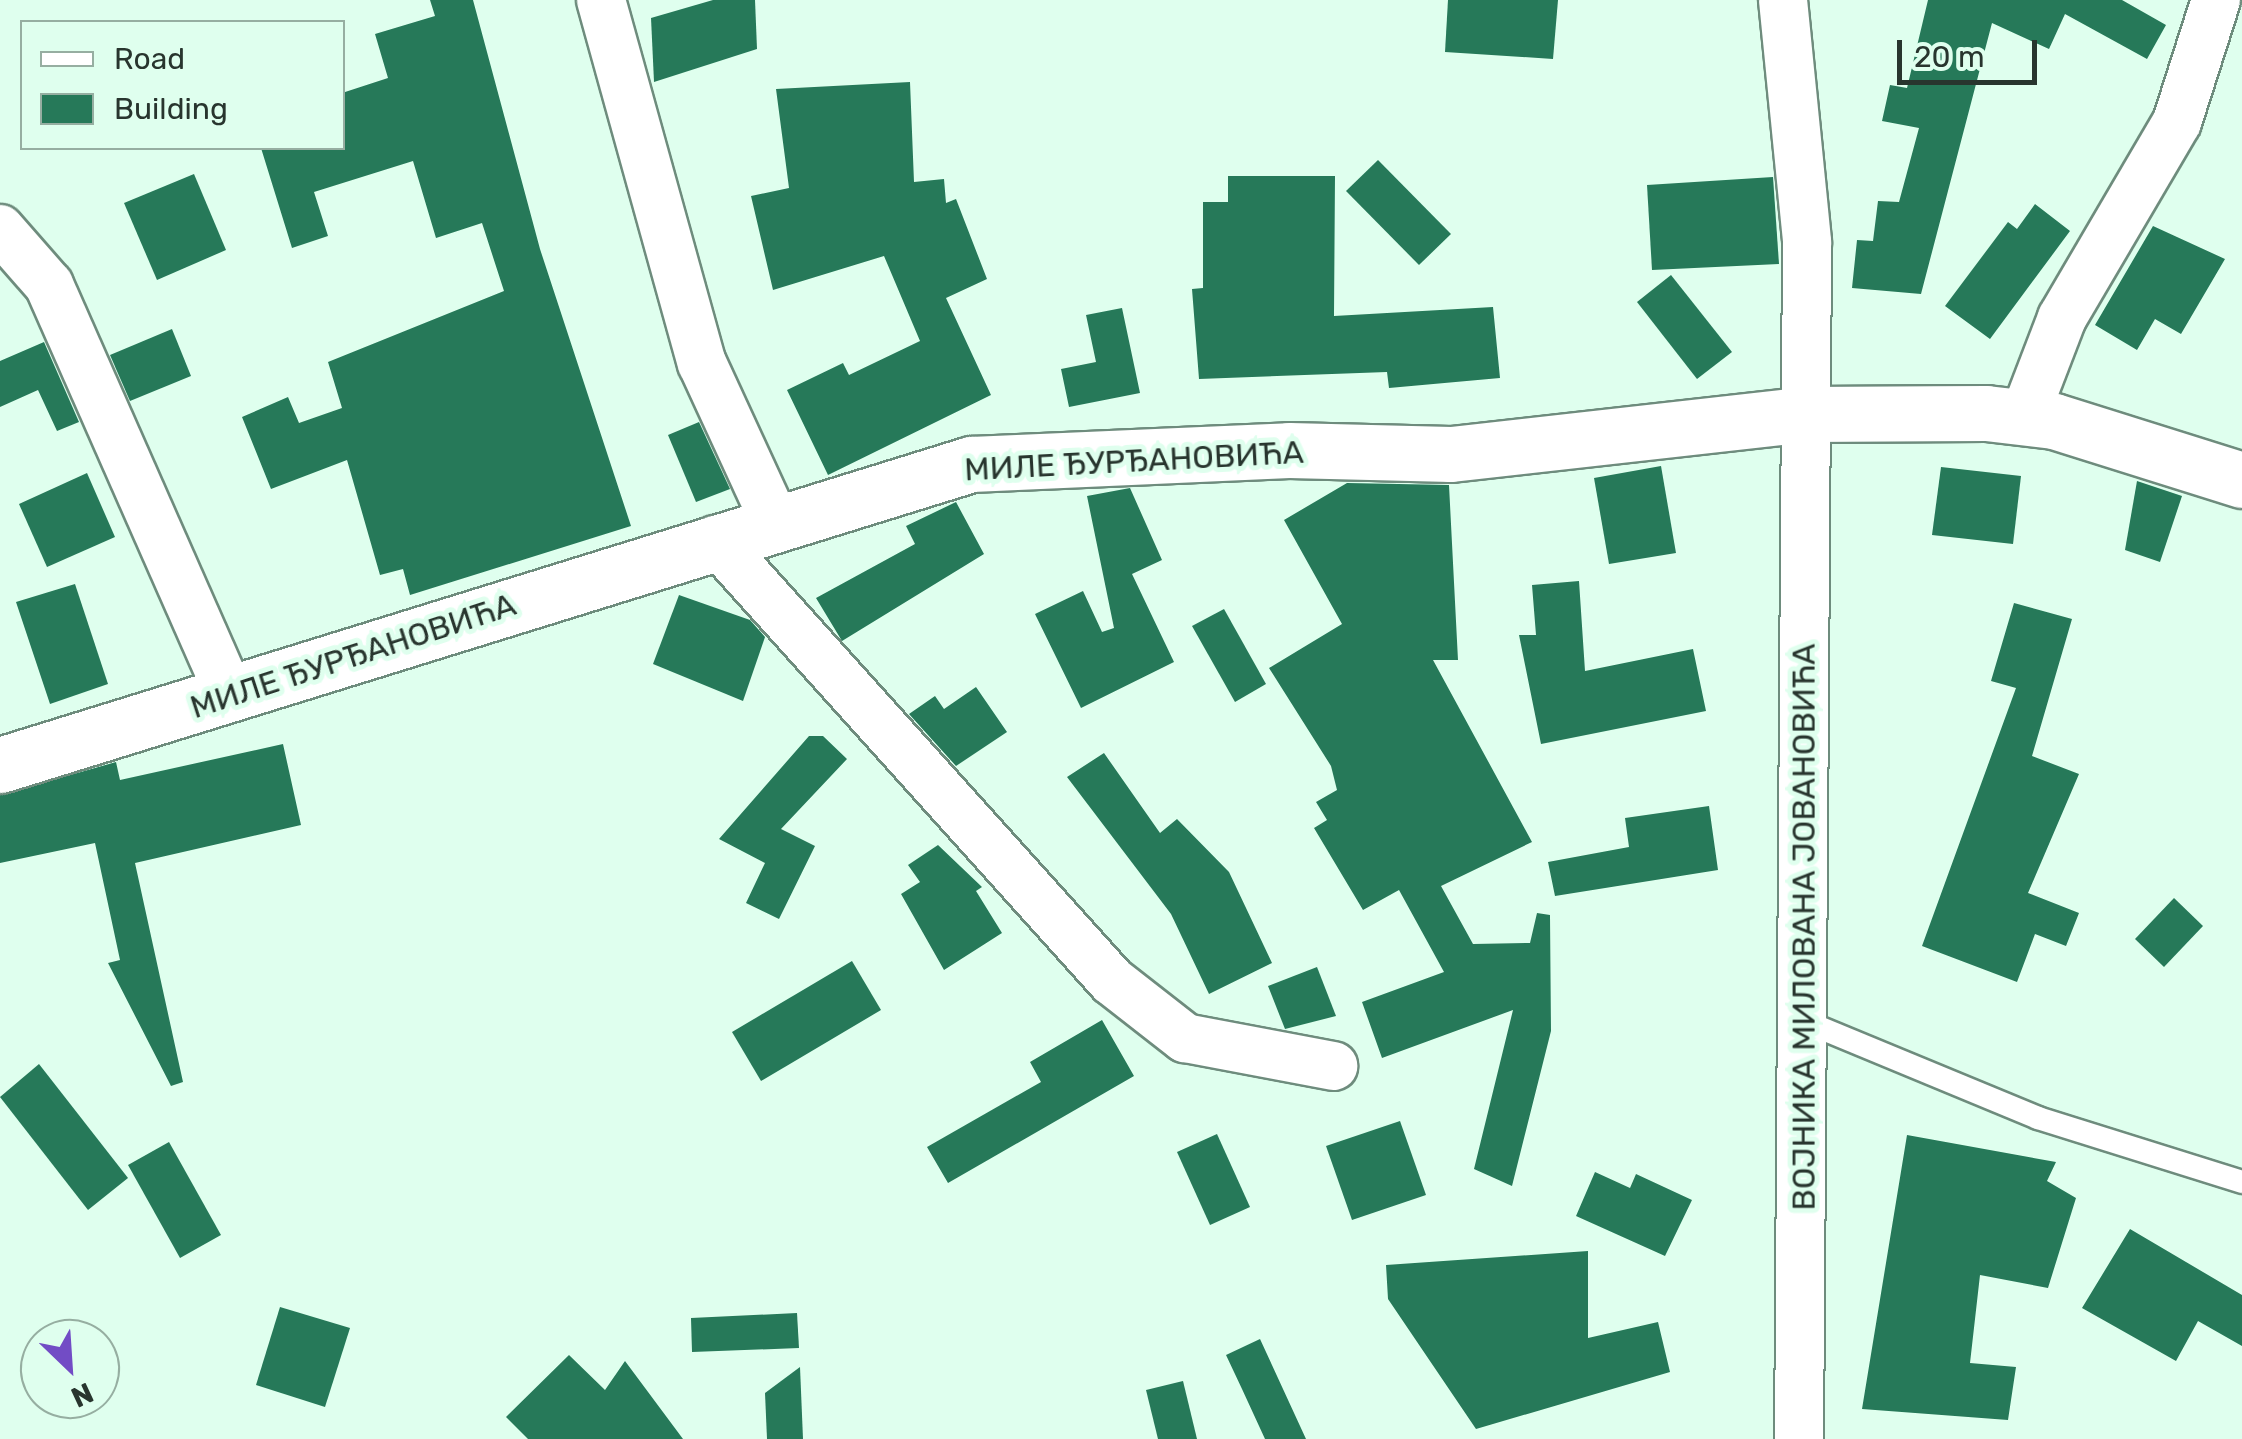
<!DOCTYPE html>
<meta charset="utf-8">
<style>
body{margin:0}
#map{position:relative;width:2242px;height:1439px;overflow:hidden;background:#dfffee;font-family:Rubik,sans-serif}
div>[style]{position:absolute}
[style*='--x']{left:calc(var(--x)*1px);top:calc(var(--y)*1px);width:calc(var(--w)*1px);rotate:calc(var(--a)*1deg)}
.building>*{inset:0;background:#267959}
.roads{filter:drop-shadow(2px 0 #6e8c7d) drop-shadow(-2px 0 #6e8c7d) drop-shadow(0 2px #6e8c7d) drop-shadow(0 -2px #6e8c7d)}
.service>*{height:22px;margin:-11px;padding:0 11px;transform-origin:11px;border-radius:11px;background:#fff}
.minor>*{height:48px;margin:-24px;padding:0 24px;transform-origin:24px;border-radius:24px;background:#fff}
.tertiary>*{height:55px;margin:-27.5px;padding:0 27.5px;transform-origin:27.5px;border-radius:27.5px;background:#fff}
span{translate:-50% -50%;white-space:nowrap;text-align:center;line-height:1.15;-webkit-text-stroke:10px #dfffee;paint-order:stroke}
.street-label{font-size:32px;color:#28352e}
.legend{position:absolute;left:20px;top:20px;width:325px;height:130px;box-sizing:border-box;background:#dfffee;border:2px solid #96aea1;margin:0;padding:12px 18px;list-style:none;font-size:30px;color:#28352e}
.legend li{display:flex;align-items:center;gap:20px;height:50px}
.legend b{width:50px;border:2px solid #96aea1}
.north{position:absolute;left:20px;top:1319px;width:100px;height:100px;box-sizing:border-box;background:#dfffee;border:2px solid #96aea1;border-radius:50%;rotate:155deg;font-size:28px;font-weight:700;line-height:40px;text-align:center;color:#28352e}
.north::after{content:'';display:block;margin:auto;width:35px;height:45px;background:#724cc5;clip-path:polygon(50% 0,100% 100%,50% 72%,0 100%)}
.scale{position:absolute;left:1897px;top:40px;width:140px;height:45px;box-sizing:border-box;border:5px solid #28352e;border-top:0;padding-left:12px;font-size:30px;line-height:35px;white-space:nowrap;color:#28352e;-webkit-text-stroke:8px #dfffee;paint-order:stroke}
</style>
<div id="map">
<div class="building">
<div style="clip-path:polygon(430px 0,473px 0,540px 249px,631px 526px,410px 595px,403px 569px,380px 575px,347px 460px,271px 489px,242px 417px,288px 397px,299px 423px,342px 408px,328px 362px,504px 291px,482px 223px,436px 238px,413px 161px,314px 192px,328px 236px,292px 248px,261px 148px,342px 148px,342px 93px,388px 78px,375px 34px,435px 16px)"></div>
<div style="clip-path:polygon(713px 0,755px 0,757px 49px,654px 82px,651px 18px)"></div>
<div style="clip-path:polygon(1448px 0,1558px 0,1553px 59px,1445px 52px)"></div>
<div style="clip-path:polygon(1928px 0,2122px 0,2166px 25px,2147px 59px,2065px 14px,2049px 49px,1992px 23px,1921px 294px,1852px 288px,1857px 240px,1873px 241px,1878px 201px,1899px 202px,1919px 128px,1882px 121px,1890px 85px,1907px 88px)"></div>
<div style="clip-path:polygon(910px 82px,914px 182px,944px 179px,946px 203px,956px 199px,987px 279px,946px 298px,991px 395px,828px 475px,787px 390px,843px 363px,849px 375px,920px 341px,884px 256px,773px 290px,751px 196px,789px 188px,776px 89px)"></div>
<div style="clip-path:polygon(1378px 160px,1451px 234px,1419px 265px,1346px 191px)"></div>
<div style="clip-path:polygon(194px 174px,226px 250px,157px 280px,124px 203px)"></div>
<div style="clip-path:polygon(1228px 176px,1335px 176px,1334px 316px,1493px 307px,1500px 378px,1389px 388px,1387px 372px,1199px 379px,1192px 289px,1203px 288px,1203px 202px,1228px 202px)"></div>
<div style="clip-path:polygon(1773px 177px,1779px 264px,1652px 270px,1647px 185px)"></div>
<div style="clip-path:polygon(2035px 204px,2070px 231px,1990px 339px,1945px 306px,2008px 222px,2017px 229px)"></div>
<div style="clip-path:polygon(2153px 226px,2225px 259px,2181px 334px,2155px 319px,2137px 350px,2095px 325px)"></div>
<div style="clip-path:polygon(1671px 275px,1732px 352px,1697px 379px,1637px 302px)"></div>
<div style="clip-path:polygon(1122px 308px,1140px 393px,1069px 407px,1061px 369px,1096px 362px,1086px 315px)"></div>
<div style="clip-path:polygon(172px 329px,191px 376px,130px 401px,110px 355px)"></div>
<div style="clip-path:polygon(44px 342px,79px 422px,57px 431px,38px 390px,0 407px,0 361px)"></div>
<div style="clip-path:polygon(699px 422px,730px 489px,696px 502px,668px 435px)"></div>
<div style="clip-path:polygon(1661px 466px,1676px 553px,1609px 564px,1594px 478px)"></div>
<div style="clip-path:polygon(1941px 467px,2021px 476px,2013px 544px,1932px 535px)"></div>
<div style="clip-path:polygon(87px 473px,115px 537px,47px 567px,19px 504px)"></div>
<div style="clip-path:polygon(2137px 481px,2182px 496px,2160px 562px,2125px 550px)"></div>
<div style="clip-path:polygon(1347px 483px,1449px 485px,1458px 660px,1433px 660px,1532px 842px,1441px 886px,1473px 944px,1530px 943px,1537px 913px,1550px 915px,1551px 1031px,1512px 1186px,1474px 1169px,1513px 1010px,1382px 1058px,1362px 1002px,1444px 972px,1399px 890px,1363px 910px,1314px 828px,1327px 820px,1316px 802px,1337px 790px,1331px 766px,1269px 668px,1342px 624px,1284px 520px)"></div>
<div style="clip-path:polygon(1130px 488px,1162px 560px,1132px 574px,1174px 662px,1081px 708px,1035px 614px,1083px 591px,1102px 632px,1114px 628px,1087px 496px)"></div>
<div style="clip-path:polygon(956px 502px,984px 554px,842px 641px,816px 598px,915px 544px,906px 526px)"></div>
<div style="clip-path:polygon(1579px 581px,1585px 671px,1693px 649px,1706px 711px,1541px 744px,1519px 635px,1536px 635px,1532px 585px)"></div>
<div style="clip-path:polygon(75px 584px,108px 684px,50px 704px,16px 602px)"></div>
<div style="clip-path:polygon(679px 595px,750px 620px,765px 637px,743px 701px,653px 664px)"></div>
<div style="clip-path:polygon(2014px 603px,2072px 619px,2032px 756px,2079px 774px,2028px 893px,2079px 913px,2066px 946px,2035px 934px,2017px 982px,1922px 946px,2016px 688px,1991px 681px)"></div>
<div style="clip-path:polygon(1224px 609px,1266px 684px,1235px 702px,1192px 626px)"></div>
<div style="clip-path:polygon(976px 687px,1007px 732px,956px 766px,909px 714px,935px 696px,944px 709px)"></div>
<div style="clip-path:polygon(809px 736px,823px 736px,847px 759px,781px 829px,815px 846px,779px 919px,746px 903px,765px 863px,719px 839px)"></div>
<div style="clip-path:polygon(283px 744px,301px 825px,135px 863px,183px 1082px,171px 1086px,108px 963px,120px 960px,95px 843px,0 863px,0 795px,116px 762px,120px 780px)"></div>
<div style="clip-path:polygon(1104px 753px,1160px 833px,1177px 819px,1229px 872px,1272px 963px,1209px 994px,1171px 914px,1067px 777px)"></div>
<div style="clip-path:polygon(1709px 806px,1718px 870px,1555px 896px,1548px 862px,1629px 847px,1625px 818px)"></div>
<div style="clip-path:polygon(938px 845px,982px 887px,976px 891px,1002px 933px,944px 970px,901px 894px,920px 882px,908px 865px)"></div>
<div style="clip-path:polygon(2174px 898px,2203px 926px,2164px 967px,2135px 939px)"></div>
<div style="clip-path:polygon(852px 961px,881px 1010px,761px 1081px,732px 1032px)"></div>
<div style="clip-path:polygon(1317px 967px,1336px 1016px,1285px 1029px,1268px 986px)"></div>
<div style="clip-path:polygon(1102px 1020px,1134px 1076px,948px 1183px,927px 1147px,1041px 1082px,1030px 1062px)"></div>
<div style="clip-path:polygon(39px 1064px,128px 1178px,88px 1210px,0 1097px)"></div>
<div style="clip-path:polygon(1400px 1121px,1426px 1195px,1352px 1220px,1326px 1146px)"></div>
<div style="clip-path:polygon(1217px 1134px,1250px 1207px,1210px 1225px,1177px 1152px)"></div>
<div style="clip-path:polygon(1907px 1135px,2056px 1162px,2047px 1181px,2076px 1198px,2048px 1288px,1980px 1275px,1970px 1363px,2016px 1367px,2008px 1420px,1862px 1409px)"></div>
<div style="clip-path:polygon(169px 1142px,221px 1235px,180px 1258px,128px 1165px)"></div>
<div style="clip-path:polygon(1595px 1172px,1630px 1188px,1636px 1174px,1692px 1200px,1665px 1256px,1576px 1216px)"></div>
<div style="clip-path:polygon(2130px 1229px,2242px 1295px,2242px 1346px,2198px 1321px,2176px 1361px,2082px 1308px)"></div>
<div style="clip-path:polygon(1588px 1251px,1588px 1338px,1658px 1322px,1670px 1372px,1476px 1429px,1388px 1299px,1386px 1265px)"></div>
<div style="clip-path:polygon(280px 1307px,350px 1328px,325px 1407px,256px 1385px)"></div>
<div style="clip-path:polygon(797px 1313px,799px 1348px,692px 1352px,691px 1318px)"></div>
<div style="clip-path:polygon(1260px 1339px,1306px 1439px,1265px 1439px,1242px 1389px,1226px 1355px)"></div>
<div style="clip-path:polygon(569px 1355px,605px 1390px,625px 1361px,683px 1439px,528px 1439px,506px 1417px)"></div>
<div style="clip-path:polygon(800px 1367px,803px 1439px,767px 1439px,765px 1393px)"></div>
<div style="clip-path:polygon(1183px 1381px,1197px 1439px,1158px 1439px,1146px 1390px)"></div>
</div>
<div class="roads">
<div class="service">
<div style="--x:1804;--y:1021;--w:253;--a:22.5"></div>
<div style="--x:2038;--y:1118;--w:214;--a:17.4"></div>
</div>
<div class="minor">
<div style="--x:601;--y:0;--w:377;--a:74.5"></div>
<div style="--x:702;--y:363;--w:175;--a:65.3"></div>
<div style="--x:1783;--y:0;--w:243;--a:84.3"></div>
<div style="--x:1807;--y:242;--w:1197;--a:90.38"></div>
<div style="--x:0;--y:229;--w:74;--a:48.8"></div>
<div style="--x:49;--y:285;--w:449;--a:66.2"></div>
<div style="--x:2024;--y:417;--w:106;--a:-69"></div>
<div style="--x:2062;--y:318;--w:227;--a:-59.6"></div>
<div style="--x:2177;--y:122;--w:128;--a:-72.3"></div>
<div style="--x:715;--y:540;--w:593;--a:48.01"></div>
<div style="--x:1112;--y:981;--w:93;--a:38"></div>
<div style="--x:1185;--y:1038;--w:151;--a:10.7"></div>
</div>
<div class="tertiary">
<div style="--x:0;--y:765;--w:1017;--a:-17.22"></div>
<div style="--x:971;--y:464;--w:318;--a:-2.5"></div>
<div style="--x:1289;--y:450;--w:162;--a:1.4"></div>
<div style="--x:1451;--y:454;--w:359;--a:-6.4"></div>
<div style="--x:1808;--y:414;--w:178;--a:-0.3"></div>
<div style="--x:1986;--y:413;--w:68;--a:6.7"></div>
<div style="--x:2054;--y:421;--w:197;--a:17.4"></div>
</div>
</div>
<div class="street-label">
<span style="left:1134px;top:461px;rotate:-3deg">МИЛЕ ЂУРЂАНОВИЋА</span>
<span style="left:353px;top:656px;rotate:-18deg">МИЛЕ ЂУРЂАНОВИЋА</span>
<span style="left:1804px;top:927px;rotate:-90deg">ВОЈНИКА МИЛОВАНА ЈОВАНОВИЋА</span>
</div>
<ul class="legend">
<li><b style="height:12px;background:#fff"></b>Road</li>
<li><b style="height:28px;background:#267959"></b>Building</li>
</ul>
<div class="north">N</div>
<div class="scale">20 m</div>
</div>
